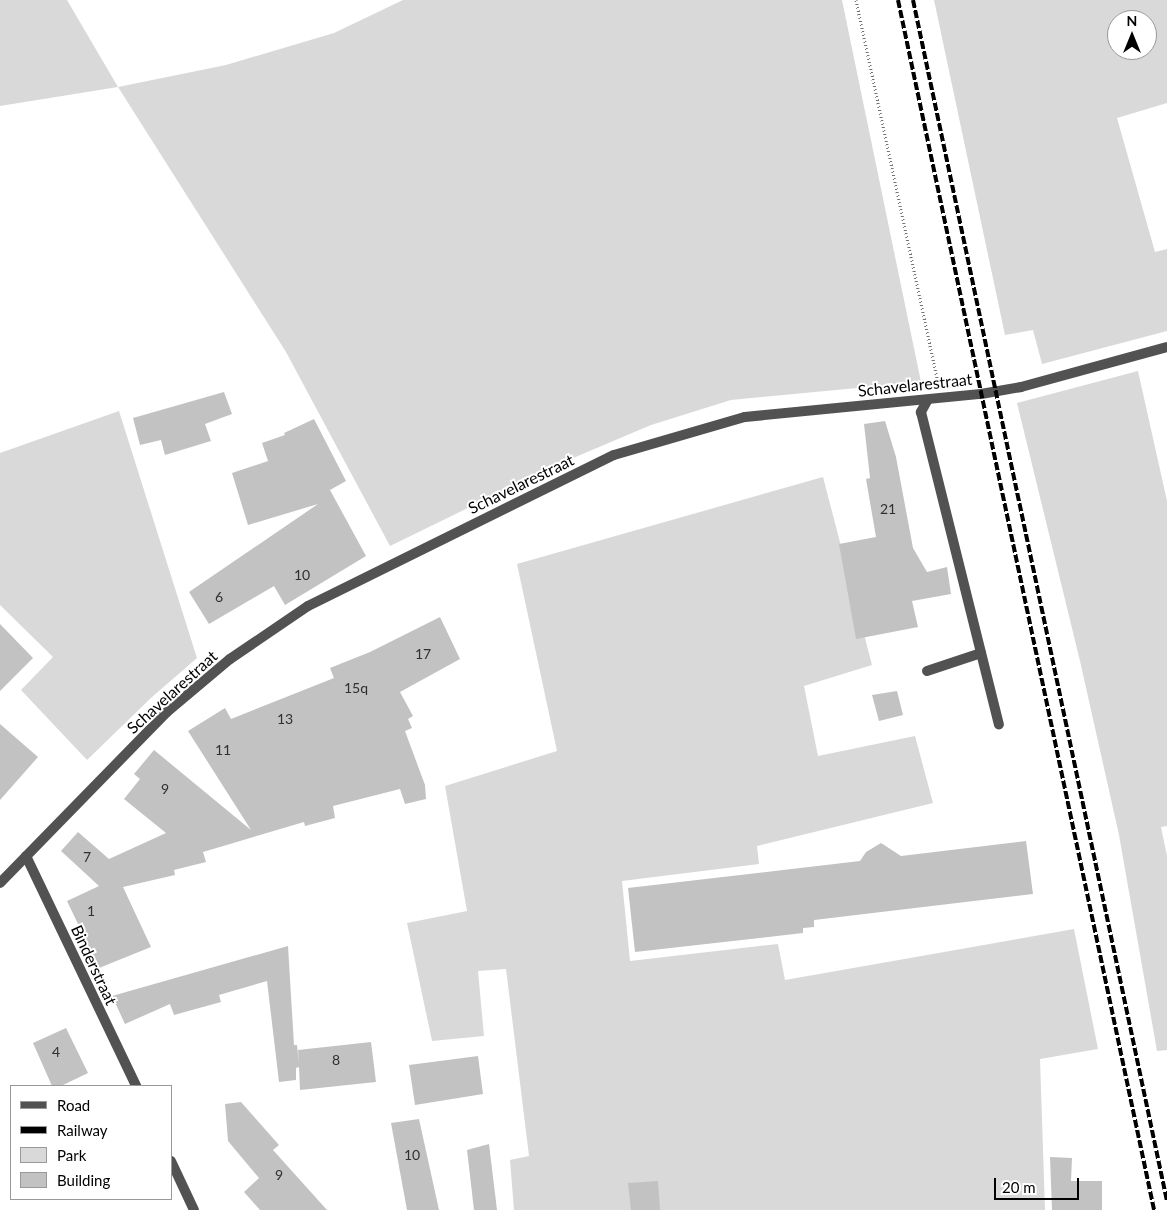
<!DOCTYPE html>
<style>
body{margin:0}
#map{position:relative;width:1167px;height:1210px;overflow:hidden;background:#fff;font-family:Lato,sans-serif}
div>[style]{position:absolute}
[style*='--x']{left:calc(var(--x)*1px);top:calc(var(--y)*1px);width:calc(var(--w)*1px);rotate:calc(var(--a)*1deg)}
.green>*{inset:0;background:#d9d9d9}
.building>*{inset:0;background:#c2c2c2}
.path>*{height:3px;margin-top:-1.5px;transform-origin:0;background:repeating-linear-gradient(90deg,#747474 0 1px,transparent 0 3.5px)}
.lane>*{height:10px;margin:-5px;padding:0 5px;transform-origin:5px;border-radius:5px;background:#525252}
.street>*{height:10px;margin:-5px;padding:0 5px;transform-origin:5px;border-radius:5px;background:#525252}
.rail>*{height:4px;margin-top:-2px;transform-origin:0;background:repeating-linear-gradient(90deg,#000 0 8px,transparent 0 10.5px)}
span{translate:-50% -50%;white-space:nowrap;text-align:center;line-height:1.15;-webkit-text-stroke:4px #fff;paint-order:stroke}
.number-label{font-size:14px;color:#303030}
.number-label span{-webkit-text-stroke-width:0}
.street-label{font-size:16px;color:#000}
.legend{position:absolute;left:10px;top:1085px;width:162px;height:115px;box-sizing:border-box;background:#fff;border:1px solid #999;margin:0;padding:6px 9px;list-style:none;font-size:15px;color:#000}
.legend li{display:flex;align-items:center;gap:10px;height:25px}
.legend b{width:25px;border:1px solid #999}
.north{position:absolute;left:1107px;top:10px;width:50px;height:50px;box-sizing:border-box;background:#fff;border:1px solid #999;border-radius:50%;rotate:0deg;font-size:14px;font-weight:700;line-height:20px;text-align:center;color:#000}
.north::after{content:'';display:block;margin:auto;width:18px;height:22px;background:#000;clip-path:polygon(50% 0,100% 100%,50% 72%,0 100%)}
.scale{position:absolute;left:994px;top:1178px;width:85px;height:22px;box-sizing:border-box;border:2px solid #000;border-top:0;padding-left:6px;font-size:15px;line-height:18px;white-space:nowrap;color:#000;-webkit-text-stroke:4px #fff;paint-order:stroke}
</style>
<div id="map">
<div class="green">
<div style="clip-path:polygon(0 0,67px 0,118px 87px,226px 65px,334px 33px,403px 0,842px 0,921px 382px,731px 400px,651px 425px,552px 467px,390px 546px,286px 352px,118px 87px,0 106px)"></div>
<div style="clip-path:polygon(evenodd,934px 0,1167px 0,1167px 103px,1117px 118px,1155px 252px,1167px 249px,1167px 331px,1042px 364px,1033px 330px,1005px 335px,934px 0,1117px 20px,1147px 20px,1147px 50px,1117px 50px,1117px 20px)"></div>
<div style="clip-path:polygon(1138px 371px,1167px 501px,1167px 826px,1161px 827px,1167px 856px,1167px 1050px,1157px 1051px,1119px 835px,1080px 661px,1017px 403px)"></div>
<div style="clip-path:polygon(119px 411px,197px 658px,152px 697px,87px 760px,21px 690px,53px 657px,0 605px,0 453px)"></div>
<div style="clip-path:polygon(823px 477px,872px 665px,804px 686px,818px 756px,915px 736px,933px 803px,757px 846px,759px 864px,622px 881px,630px 961px,778px 944px,785px 980px,1074px 929px,1098px 1049px,1040px 1059px,1045px 1210px,514px 1210px,510px 1160px,529px 1156px,506px 969px,478px 971px,484px 1036px,432px 1041px,407px 923px,467px 911px,445px 786px,557px 751px,517px 564px)"></div>
</div>
<div class="building">
<div style="clip-path:polygon(224px 392px,232px 414px,205px 424px,211px 441px,165px 455px,161px 440px,140px 445px,133px 418px)"></div>
<div style="clip-path:polygon(314px 419px,346px 481px,330px 490px,366px 556px,285px 605px,274px 586px,209px 624px,189px 592px,318px 504px,248px 525px,232px 473px,268px 461px,262px 443px,285px 435px,284px 433px)"></div>
<div style="clip-path:polygon(885px 421px,896px 457px,913px 548px,927px 572px,947px 567px,951px 594px,912px 601px,918px 627px,856px 639px,839px 544px,876px 537px,866px 479px,870px 478px,864px 424px)"></div>
<div style="clip-path:polygon(440px 617px,460px 659px,400px 692px,413px 716px,408px 719px,412px 728px,405px 731px,425px 785px,426px 799px,405px 804px,400px 789px,333px 806px,335px 818px,305px 826px,304px 822px,203px 852px,206px 862px,174px 870px,175px 875px,123px 887px,151px 947px,99px 968px,67px 901px,99px 886px,61px 851px,78px 832px,109px 859px,166px 833px,124px 799px,140px 779px,134px 774px,154px 750px,251px 830px,188px 731px,225px 708px,231px 719px,334px 678px,330px 668px,370px 652px)"></div>
<div style="clip-path:polygon(0 624px,33px 658px,0 691px)"></div>
<div style="clip-path:polygon(897px 691px,903px 715px,879px 721px,872px 695px)"></div>
<div style="clip-path:polygon(0 724px,38px 757px,0 800px)"></div>
<div style="clip-path:polygon(1026px 841px,1033px 894px,814px 920px,814px 927px,803px 928px,803px 933px,635px 952px,628px 888px,860px 861px,866px 852px,881px 843px,901px 856px)"></div>
<div style="clip-path:polygon(288px 946px,294px 1045px,297px 1045px,299px 1064px,298px 1050px,371px 1042px,376px 1082px,300px 1090px,299px 1067px,296px 1068px,296px 1080px,279px 1082px,267px 981px,219px 995px,221px 1002px,174px 1015px,170px 1004px,125px 1024px,112px 996px)"></div>
<div style="clip-path:polygon(66px 1028px,88px 1073px,61px 1086px,52px 1086px,33px 1043px)"></div>
<div style="clip-path:polygon(478px 1056px,483px 1094px,415px 1105px,409px 1065px)"></div>
<div style="clip-path:polygon(241px 1102px,279px 1145px,273px 1150px,327px 1210px,260px 1210px,244px 1192px,259px 1178px,228px 1141px,225px 1104px)"></div>
<div style="clip-path:polygon(419px 1119px,439px 1210px,407px 1210px,391px 1123px)"></div>
<div style="clip-path:polygon(489px 1144px,497px 1210px,474px 1210px,467px 1150px)"></div>
<div style="clip-path:polygon(1050px 1157px,1072px 1158px,1071px 1181px,1102px 1181px,1102px 1210px,1052px 1210px)"></div>
<div style="clip-path:polygon(658px 1181px,660px 1210px,631px 1210px,628px 1183px)"></div>
</div>
<div class="path">
<div style="--x:856;--y:0;--w:387;--a:77.9"></div>
</div>
<div class="lane">
<div style="--x:927;--y:401;--w:13;--a:119"></div>
<div style="--x:921;--y:412;--w:322;--a:76"></div>
<div style="--x:927;--y:671;--w:57;--a:-18.4"></div>
</div>
<div class="street">
<div style="--x:26;--y:856;--w:255;--a:64.4"></div>
<div style="--x:0;--y:883;--w:239;--a:-45.7"></div>
<div style="--x:167;--y:712;--w:82;--a:-40.1"></div>
<div style="--x:230;--y:659;--w:94;--a:-34.2"></div>
<div style="--x:308;--y:606;--w:341;--a:-26.3"></div>
<div style="--x:614;--y:455;--w:136;--a:-16.2"></div>
<div style="--x:745;--y:417;--w:237;--a:-5.6"></div>
<div style="--x:981;--y:394;--w:41;--a:-9.9"></div>
<div style="--x:1021;--y:387;--w:151;--a:-15.3"></div>
<div style="--x:171;--y:1161;--w:54;--a:64.9"></div>
</div>
<div class="rail">
<div style="--x:898;--y:0;--w:1237;--a:78.05"></div>
<div style="--x:913;--y:0;--w:1228;--a:78.06"></div>
</div>
<div class="number-label">
<span style="left:888px;top:509px">21</span>
<span style="left:302px;top:575px">10</span>
<span style="left:219px;top:597px">6</span>
<span style="left:423px;top:654px">17</span>
<span style="left:356px;top:688px">15q</span>
<span style="left:285px;top:719px">13</span>
<span style="left:223px;top:750px">11</span>
<span style="left:165px;top:789px">9</span>
<span style="left:87px;top:857px">7</span>
<span style="left:91px;top:911px">1</span>
<span style="left:56px;top:1052px">4</span>
<span style="left:336px;top:1060px">8</span>
<span style="left:412px;top:1155px">10</span>
<span style="left:279px;top:1175px">9</span>
</div>
<div class="street-label">
<span style="left:915px;top:385px;rotate:-6deg">Schavelarestraat</span>
<span style="left:521px;top:484px;rotate:-26deg">Schavelarestraat</span>
<span style="left:172px;top:692px;rotate:-42deg">Schavelarestraat</span>
<span style="left:94px;top:965px;rotate:65deg">Binderstraat</span>
</div>
<ul class="legend">
<li><b style="height:6px;background:#525252"></b>Road</li>
<li><b style="height:6px;background:#000"></b>Railway</li>
<li><b style="height:14px;background:#d9d9d9"></b>Park</li>
<li><b style="height:14px;background:#c2c2c2"></b>Building</li>
</ul>
<div class="north">N</div>
<div class="scale">20 m</div>
</div>
